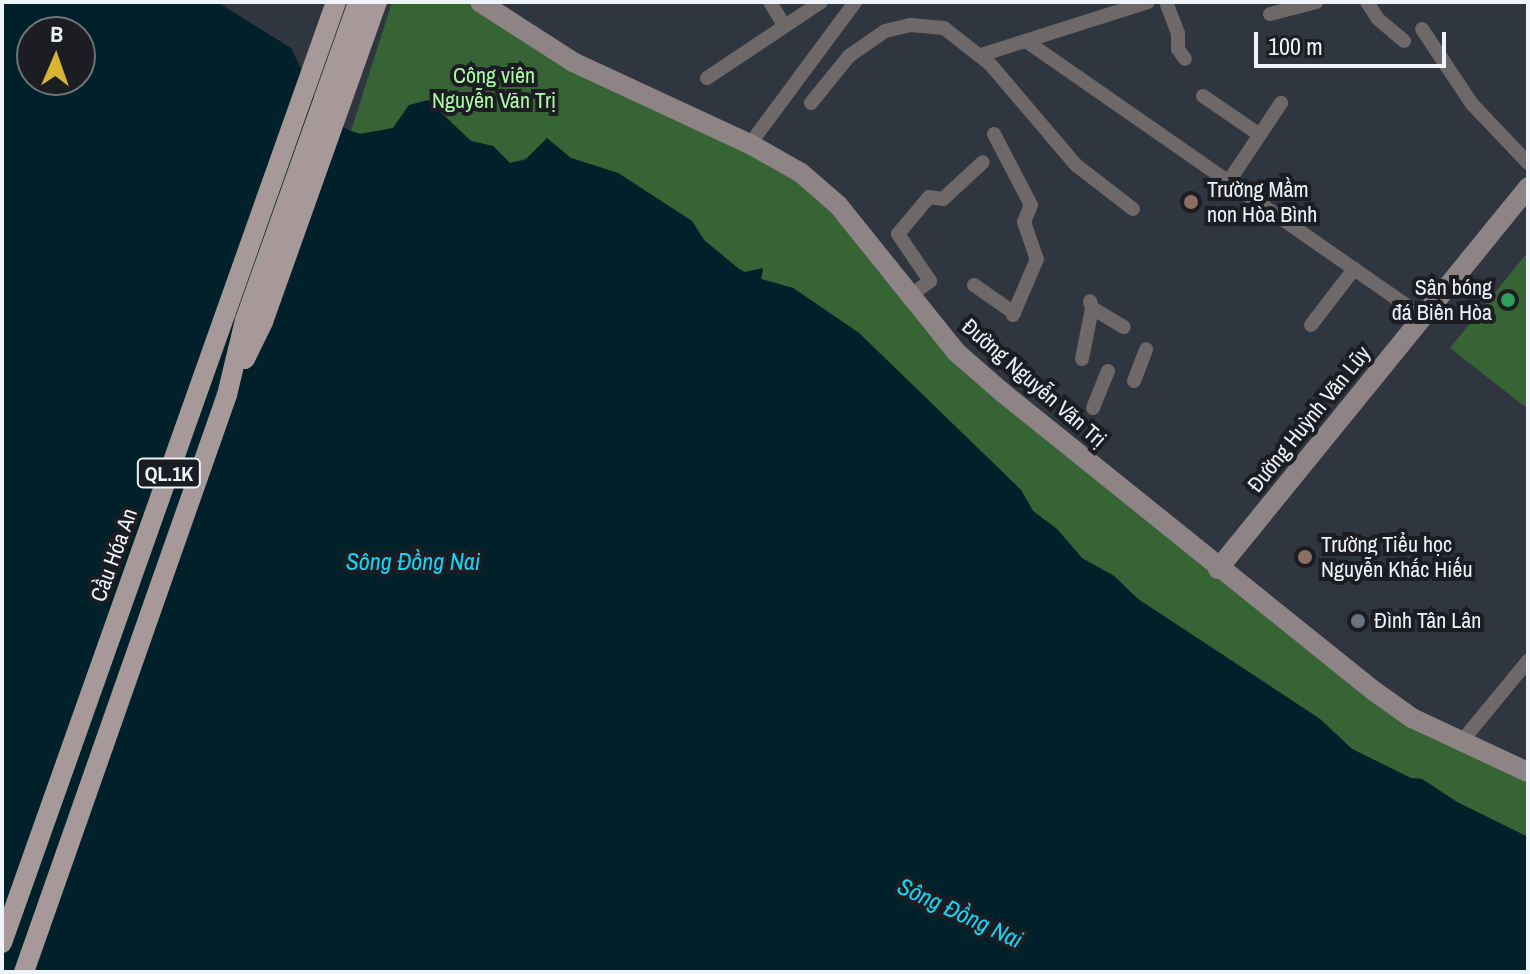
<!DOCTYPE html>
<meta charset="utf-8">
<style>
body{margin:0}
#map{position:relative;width:1530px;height:974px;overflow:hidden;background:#303640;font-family:"Archivo Narrow",sans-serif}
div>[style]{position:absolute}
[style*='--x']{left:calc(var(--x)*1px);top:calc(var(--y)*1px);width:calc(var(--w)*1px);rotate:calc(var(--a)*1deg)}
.green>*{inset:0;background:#376434}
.water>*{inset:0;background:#002129}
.street>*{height:14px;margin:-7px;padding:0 7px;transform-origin:7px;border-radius:7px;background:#6f6868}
.secondary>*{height:20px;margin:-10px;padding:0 10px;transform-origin:10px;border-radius:10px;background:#8e8385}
.primary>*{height:20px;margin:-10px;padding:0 10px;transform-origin:10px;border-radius:10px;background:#a7989a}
.dots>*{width:22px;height:22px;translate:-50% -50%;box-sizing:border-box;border:4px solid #1b1d22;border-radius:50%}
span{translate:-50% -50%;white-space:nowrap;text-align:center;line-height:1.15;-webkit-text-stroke:8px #1b1d22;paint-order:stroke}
.shield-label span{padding:2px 6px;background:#1b1d22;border:2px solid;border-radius:6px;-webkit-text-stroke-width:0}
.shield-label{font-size:20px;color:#eef2f9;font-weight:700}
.park-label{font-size:22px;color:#abfba5}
.poi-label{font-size:22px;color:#eef2f9}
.left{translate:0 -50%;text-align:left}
.right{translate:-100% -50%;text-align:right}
.street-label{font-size:22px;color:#eef2f9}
.water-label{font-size:24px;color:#15d5f5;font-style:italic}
.frame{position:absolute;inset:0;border:4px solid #eef2f9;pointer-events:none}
.north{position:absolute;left:16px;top:16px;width:80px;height:80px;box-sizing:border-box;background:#1b1d22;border:2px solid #6f7278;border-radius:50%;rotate:2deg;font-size:22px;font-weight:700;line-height:32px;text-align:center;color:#eef2f9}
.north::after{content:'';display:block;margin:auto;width:28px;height:36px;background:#d6b534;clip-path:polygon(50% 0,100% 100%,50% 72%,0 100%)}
.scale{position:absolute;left:1254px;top:32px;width:192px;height:36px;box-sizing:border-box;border:4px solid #eef2f9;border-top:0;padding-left:10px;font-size:24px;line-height:28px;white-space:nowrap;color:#eef2f9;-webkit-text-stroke:6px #1b1d22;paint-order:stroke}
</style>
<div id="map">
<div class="green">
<div style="clip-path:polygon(392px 2px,466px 2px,527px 42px,774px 164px,834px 211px,904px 301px,1362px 691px,1528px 780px,1528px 837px,1457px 802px,1422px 779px,1411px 778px,1352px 749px,1320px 719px,1138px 599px,1114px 576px,1082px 558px,1057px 529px,1033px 511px,1021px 490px,859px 333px,793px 288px,761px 279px,763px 269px,744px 272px,739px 269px,704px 240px,692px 221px,618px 173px,571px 158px,558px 149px,510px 163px,493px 146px,471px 141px,453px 126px,409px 105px,393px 128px,360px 134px,351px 131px)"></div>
<div style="clip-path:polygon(1528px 252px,1528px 409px,1450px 348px)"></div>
</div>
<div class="water">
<div style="clip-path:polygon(evenodd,2px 2px,217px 2px,291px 48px,314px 95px,340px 125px,351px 131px,360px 134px,393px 128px,409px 105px,428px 100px,471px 141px,493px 146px,510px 163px,525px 160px,547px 138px,571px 158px,618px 173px,692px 221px,704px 240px,739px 269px,745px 272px,763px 268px,761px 279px,793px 288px,859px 333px,1021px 490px,1033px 511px,1057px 529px,1082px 558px,1114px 576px,1138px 599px,1320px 719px,1352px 749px,1411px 778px,1422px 779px,1457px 802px,1528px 837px,1528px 972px,2px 972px,2px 2px,32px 32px,80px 32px,80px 80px,32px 80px,32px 32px)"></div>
</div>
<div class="street">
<div style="--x:770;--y:2;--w:27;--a:59"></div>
<div style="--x:1166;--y:2;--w:33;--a:69"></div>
<div style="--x:1178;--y:33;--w:16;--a:90"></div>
<div style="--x:1178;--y:49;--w:12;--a:55"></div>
<div style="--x:1367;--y:2;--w:20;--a:57"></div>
<div style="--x:1378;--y:19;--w:34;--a:40"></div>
<div style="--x:1270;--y:14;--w:48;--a:-14.6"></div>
<div style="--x:1422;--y:29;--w:90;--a:56.3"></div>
<div style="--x:1472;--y:104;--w:81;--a:46.5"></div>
<div style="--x:1026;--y:41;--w:482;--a:34.8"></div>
<div style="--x:981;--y:55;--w:175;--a:-17.6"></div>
<div style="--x:707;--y:78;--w:137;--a:-33.7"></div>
<div style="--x:1203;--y:96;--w:69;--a:34.4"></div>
<div style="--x:811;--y:103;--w:60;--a:-51"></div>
<div style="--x:849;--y:56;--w:44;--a:-34.8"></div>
<div style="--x:885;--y:31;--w:26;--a:-13"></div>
<div style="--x:910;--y:25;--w:34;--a:5"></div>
<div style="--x:944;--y:28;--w:58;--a:38"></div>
<div style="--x:990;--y:64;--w:133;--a:49.6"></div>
<div style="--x:1076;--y:165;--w:72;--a:37.7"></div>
<div style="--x:994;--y:134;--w:80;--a:62.5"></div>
<div style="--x:1031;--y:205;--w:18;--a:112"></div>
<div style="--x:1024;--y:222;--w:39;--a:71"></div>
<div style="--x:1037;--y:259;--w:61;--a:113.2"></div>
<div style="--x:750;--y:144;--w:177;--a:-53.5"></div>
<div style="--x:1229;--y:181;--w:94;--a:-56.3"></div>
<div style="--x:974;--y:285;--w:49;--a:35"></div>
<div style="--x:910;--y:296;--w:25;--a:-37"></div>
<div style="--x:930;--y:281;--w:57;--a:-124.2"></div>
<div style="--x:898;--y:234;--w:48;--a:-50"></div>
<div style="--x:929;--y:197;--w:14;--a:8"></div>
<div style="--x:943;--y:199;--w:54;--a:-42.8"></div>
<div style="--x:1092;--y:308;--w:37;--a:31"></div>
<div style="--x:1311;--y:325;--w:71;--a:-52.5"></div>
<div style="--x:1082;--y:359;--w:52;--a:-78.9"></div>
<div style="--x:1092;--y:308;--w:7;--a:-106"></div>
<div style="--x:1134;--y:381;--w:34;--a:-69"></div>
<div style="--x:1093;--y:408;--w:40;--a:-68"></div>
<div style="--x:1462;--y:741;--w:104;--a:-50.5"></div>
</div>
<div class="secondary">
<div style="--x:480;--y:2;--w:111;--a:32.8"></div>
<div style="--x:573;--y:62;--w:195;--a:24.9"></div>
<div style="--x:750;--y:144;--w:59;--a:29.6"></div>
<div style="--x:801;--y:173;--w:49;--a:40.9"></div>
<div style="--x:838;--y:205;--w:189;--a:51.2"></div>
<div style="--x:956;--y:352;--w:61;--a:41"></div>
<div style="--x:1002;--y:392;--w:477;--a:38.8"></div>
<div style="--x:1374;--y:691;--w:47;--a:35.4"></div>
<div style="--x:1412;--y:718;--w:128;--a:25"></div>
<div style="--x:1218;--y:569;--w:492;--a:-50.9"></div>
</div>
<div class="primary">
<div style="--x:245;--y:359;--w:41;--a:-64.1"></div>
<div style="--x:263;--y:322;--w:340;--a:-70.4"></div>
<div style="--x:2;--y:943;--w:999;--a:-70.46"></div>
<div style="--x:24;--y:972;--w:612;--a:-70.62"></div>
<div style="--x:227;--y:395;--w:77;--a:-76.5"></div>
<div style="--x:245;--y:320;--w:337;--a:-70.4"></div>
</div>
<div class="dots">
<div style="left:1191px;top:202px;background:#8d6e63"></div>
<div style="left:1508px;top:300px;background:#2e9e5b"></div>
<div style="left:1305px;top:557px;background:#8d6e63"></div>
<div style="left:1358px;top:621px;background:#6b7280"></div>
</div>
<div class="shield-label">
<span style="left:169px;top:473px">QL.1K</span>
</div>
<div class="park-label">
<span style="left:494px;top:88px">Công viên<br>Nguyễn Văn Trị</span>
</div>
<div class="poi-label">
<span class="left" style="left:1207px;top:202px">Trường Mầm<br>non Hòa Bình</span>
<span class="right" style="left:1492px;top:300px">Sân bóng<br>đá Biên Hòa</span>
<span class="left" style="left:1321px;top:557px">Trường Tiểu học<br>Nguyễn Khắc Hiếu</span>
<span class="left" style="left:1374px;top:621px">Đình Tân Lân</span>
</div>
<div class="street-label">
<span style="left:1034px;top:383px;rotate:41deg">Đường Nguyễn Văn Trị</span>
<span style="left:1309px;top:419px;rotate:-51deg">Đường Huỳnh Văn Lũy</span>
<span style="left:114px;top:555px;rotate:-70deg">Cầu Hóa An</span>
</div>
<div class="water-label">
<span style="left:413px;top:562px">Sông Đồng Nai</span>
<span style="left:960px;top:913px;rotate:25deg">Sông Đồng Nai</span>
</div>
<div class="frame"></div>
<div class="north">B</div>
<div class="scale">100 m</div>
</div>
